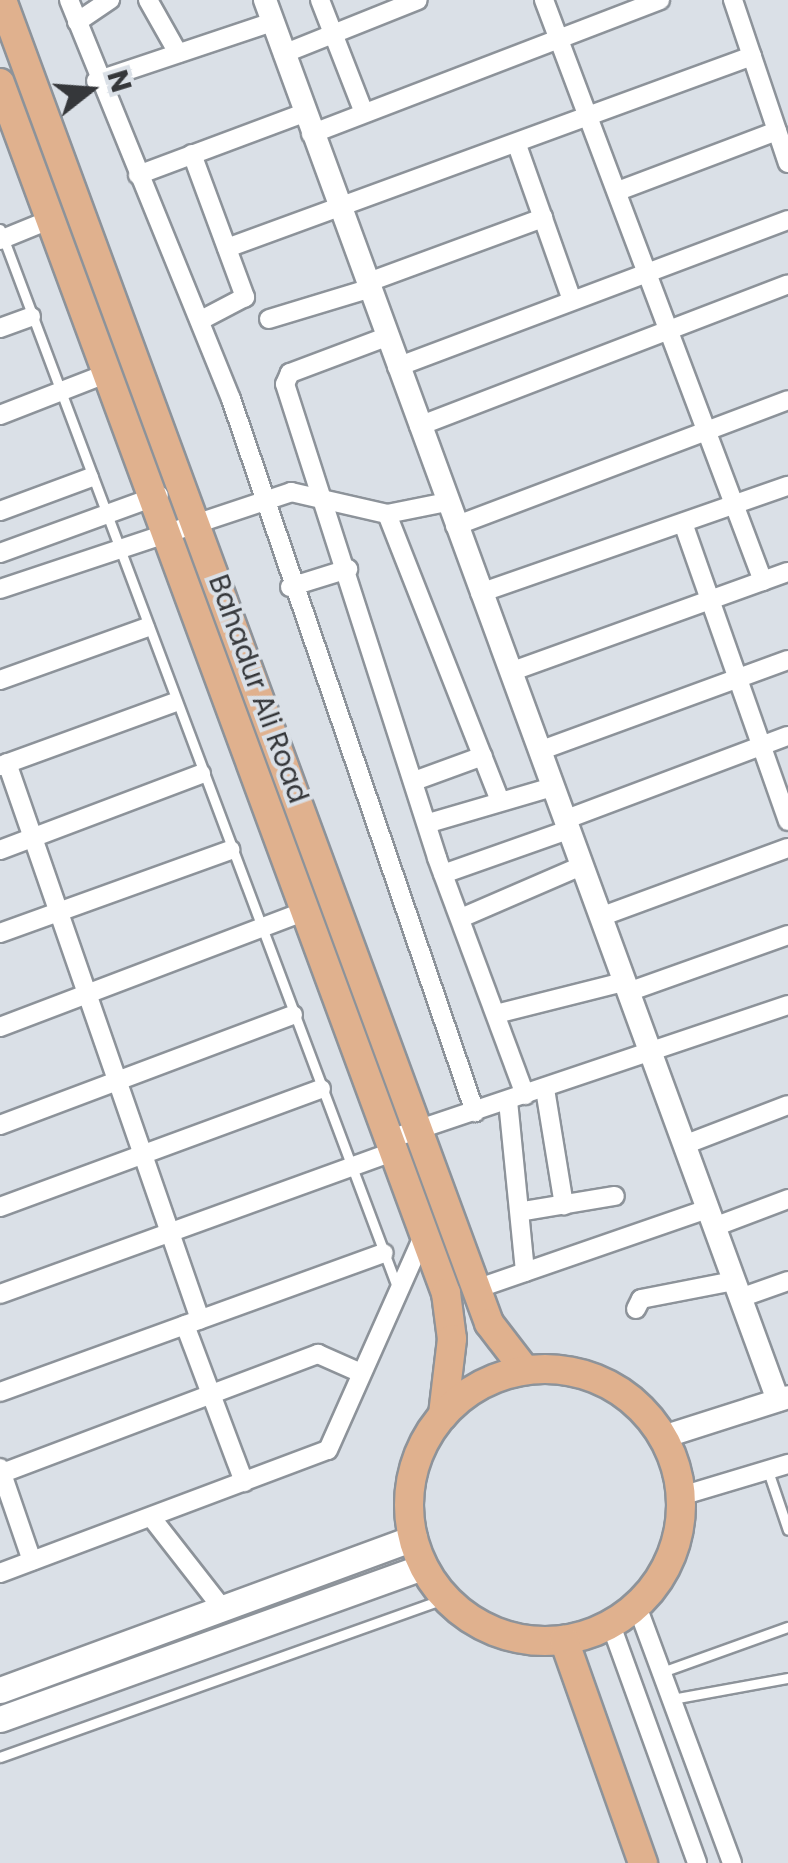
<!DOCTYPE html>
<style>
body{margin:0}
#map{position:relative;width:788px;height:1863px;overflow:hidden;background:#dae0e7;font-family:Poppins,sans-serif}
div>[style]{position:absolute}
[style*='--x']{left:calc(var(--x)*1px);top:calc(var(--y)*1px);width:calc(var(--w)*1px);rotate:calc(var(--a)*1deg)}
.roads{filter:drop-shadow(2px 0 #8d939a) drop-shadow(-2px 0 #8d939a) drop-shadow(0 2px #8d939a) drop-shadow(0 -2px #8d939a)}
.service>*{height:9px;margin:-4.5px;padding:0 4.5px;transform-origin:4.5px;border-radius:4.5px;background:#fff}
.minor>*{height:18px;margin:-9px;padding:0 9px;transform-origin:9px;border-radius:9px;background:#fff}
.tertiary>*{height:22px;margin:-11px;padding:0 11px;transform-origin:11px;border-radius:11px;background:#fff}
.secondary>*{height:25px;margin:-12.5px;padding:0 12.5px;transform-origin:12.5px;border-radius:12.5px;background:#fff}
.primary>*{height:28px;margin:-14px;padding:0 14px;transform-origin:14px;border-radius:14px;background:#e0b18e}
.primary>.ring{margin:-14px;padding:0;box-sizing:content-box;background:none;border:28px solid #e0b18e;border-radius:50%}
span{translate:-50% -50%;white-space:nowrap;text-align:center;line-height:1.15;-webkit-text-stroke:8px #dae0e7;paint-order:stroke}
.street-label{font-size:28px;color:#35373a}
.north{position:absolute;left:40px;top:40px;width:100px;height:100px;-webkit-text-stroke:8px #dae0e7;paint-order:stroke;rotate:73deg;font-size:28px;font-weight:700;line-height:40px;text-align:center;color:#35373a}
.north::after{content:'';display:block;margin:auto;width:35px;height:45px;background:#35373a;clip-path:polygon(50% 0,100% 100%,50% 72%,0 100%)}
</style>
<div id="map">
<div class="roads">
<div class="service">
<div style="--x:0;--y:229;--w:1130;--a:69.43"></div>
<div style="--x:768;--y:1471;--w:62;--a:71.3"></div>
<div style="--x:662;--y:1672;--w:134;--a:-19.7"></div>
<div style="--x:672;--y:1699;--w:118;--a:-10.3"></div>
<div style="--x:0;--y:1757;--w:473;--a:-19.6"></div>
</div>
<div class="minor">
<div style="--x:69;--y:0;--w:431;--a:67.9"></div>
<div style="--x:231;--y:399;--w:754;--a:71.11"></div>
<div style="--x:148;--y:0;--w:61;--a:60.5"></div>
<div style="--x:320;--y:0;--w:121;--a:68.7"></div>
<div style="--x:544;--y:0;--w:621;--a:69.35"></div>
<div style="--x:733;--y:0;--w:172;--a:71.4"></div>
<div style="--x:77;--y:22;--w:40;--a:-34"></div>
<div style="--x:283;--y:54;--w:145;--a:-21.8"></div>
<div style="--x:96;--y:81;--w:186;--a:-18.5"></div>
<div style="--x:311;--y:134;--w:374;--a:-21"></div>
<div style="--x:517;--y:145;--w:164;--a:70.5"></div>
<div style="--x:192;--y:154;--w:153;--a:69.7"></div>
<div style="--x:245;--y:297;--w:50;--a:152.4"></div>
<div style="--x:138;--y:175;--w:177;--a:-20.5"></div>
<div style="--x:618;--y:191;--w:170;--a:-20.7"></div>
<div style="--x:0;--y:240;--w:53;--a:-22.2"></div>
<div style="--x:227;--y:248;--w:559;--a:-20.09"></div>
<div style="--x:366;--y:283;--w:189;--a:-20.2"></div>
<div style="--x:269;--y:319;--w:103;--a:-16.9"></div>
<div style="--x:0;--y:328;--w:33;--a:-20"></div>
<div style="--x:386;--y:337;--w:103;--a:159.4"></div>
<div style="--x:290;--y:373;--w:12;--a:114"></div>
<div style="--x:285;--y:384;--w:498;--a:72.2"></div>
<div style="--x:437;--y:858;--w:253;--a:69.6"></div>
<div style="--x:397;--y:367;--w:418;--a:-20.6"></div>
<div style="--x:0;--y:415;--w:110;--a:-21.2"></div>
<div style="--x:419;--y:426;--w:395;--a:-21"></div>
<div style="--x:0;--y:511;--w:95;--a:-20.3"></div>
<div style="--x:387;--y:514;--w:308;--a:68.5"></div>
<div style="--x:683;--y:523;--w:316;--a:70.6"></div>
<div style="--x:455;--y:526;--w:356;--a:-20.7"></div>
<div style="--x:0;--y:553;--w:169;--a:-20"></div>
<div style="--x:290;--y:587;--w:61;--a:-17.2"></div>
<div style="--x:0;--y:589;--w:307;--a:-18.4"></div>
<div style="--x:291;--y:492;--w:98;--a:12.9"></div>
<div style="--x:387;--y:514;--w:61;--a:-11.3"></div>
<div style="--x:480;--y:593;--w:326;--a:-19.2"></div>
<div style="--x:510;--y:672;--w:295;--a:-19.8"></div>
<div style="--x:0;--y:680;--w:154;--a:-19.7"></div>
<div style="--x:539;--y:751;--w:265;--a:-20.1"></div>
<div style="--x:7;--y:763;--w:589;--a:70.86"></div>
<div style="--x:0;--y:766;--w:184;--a:-20"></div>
<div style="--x:417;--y:780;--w:70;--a:-20"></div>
<div style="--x:564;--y:820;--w:239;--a:-20.6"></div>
<div style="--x:429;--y:823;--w:128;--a:-16.3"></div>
<div style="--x:0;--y:850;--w:215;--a:-20.7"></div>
<div style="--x:443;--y:874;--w:133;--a:-19.4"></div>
<div style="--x:600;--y:917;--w:200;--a:-20.2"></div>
<div style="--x:461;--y:918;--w:131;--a:-23.4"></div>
<div style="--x:0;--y:933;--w:245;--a:-19.8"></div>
<div style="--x:628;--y:992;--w:170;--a:-19.6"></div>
<div style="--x:500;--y:1013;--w:127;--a:-14.1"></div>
<div style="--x:0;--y:1027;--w:326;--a:-20.8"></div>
<div style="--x:545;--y:1089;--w:118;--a:80.7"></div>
<div style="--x:508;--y:1101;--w:172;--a:84.3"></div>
<div style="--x:0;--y:1125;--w:313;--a:-20.6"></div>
<div style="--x:390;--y:1139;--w:420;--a:-18.6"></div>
<div style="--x:684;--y:1145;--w:111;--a:-21"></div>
<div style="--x:0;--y:1207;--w:342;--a:-20.2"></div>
<div style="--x:524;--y:1211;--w:92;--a:-9.4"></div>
<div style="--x:714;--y:1227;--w:79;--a:-20.7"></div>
<div style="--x:476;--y:1289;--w:244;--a:-19.1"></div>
<div style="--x:0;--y:1294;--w:420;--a:-19.9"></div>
<div style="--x:740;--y:1298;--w:51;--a:-19.5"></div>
<div style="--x:636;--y:1309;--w:11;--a:-63"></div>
<div style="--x:641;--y:1299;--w:95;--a:-11"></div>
<div style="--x:185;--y:1325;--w:168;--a:69.4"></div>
<div style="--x:0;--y:1392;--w:408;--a:-19.9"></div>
<div style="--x:0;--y:1468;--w:98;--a:71"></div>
<div style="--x:0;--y:1474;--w:340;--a:-20.7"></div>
<div style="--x:318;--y:1354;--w:47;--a:23.8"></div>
<div style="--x:681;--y:1496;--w:112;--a:-16.7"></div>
<div style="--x:151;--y:1517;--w:115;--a:52"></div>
<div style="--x:0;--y:1573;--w:350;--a:-20.6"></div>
<div style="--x:328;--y:1450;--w:239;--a:-66"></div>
<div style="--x:637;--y:1606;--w:274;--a:69.7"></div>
<div style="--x:611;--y:1625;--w:253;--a:70.1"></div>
</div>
<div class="tertiary">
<div style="--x:265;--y:0;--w:1491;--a:69.88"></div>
<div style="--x:663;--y:1437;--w:131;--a:-17.7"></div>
</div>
<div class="secondary">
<div style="--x:0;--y:1690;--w:441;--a:-20.2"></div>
<div style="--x:0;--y:1719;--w:451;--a:-19.8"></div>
</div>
<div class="primary">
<div style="--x:2;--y:0;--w:1410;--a:69.79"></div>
<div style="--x:489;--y:1323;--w:59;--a:52.5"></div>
<div style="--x:0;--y:83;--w:1290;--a:69.77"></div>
<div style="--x:446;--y:1293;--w:46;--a:82.6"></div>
<div style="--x:452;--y:1339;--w:77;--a:96.8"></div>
<div class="ring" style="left:409px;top:1369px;width:244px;height:244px"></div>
<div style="--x:564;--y:1640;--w:237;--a:70.5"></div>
</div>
</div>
<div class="street-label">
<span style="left:258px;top:689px;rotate:70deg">Bahadur Ali Road</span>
</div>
<div class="north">N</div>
</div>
